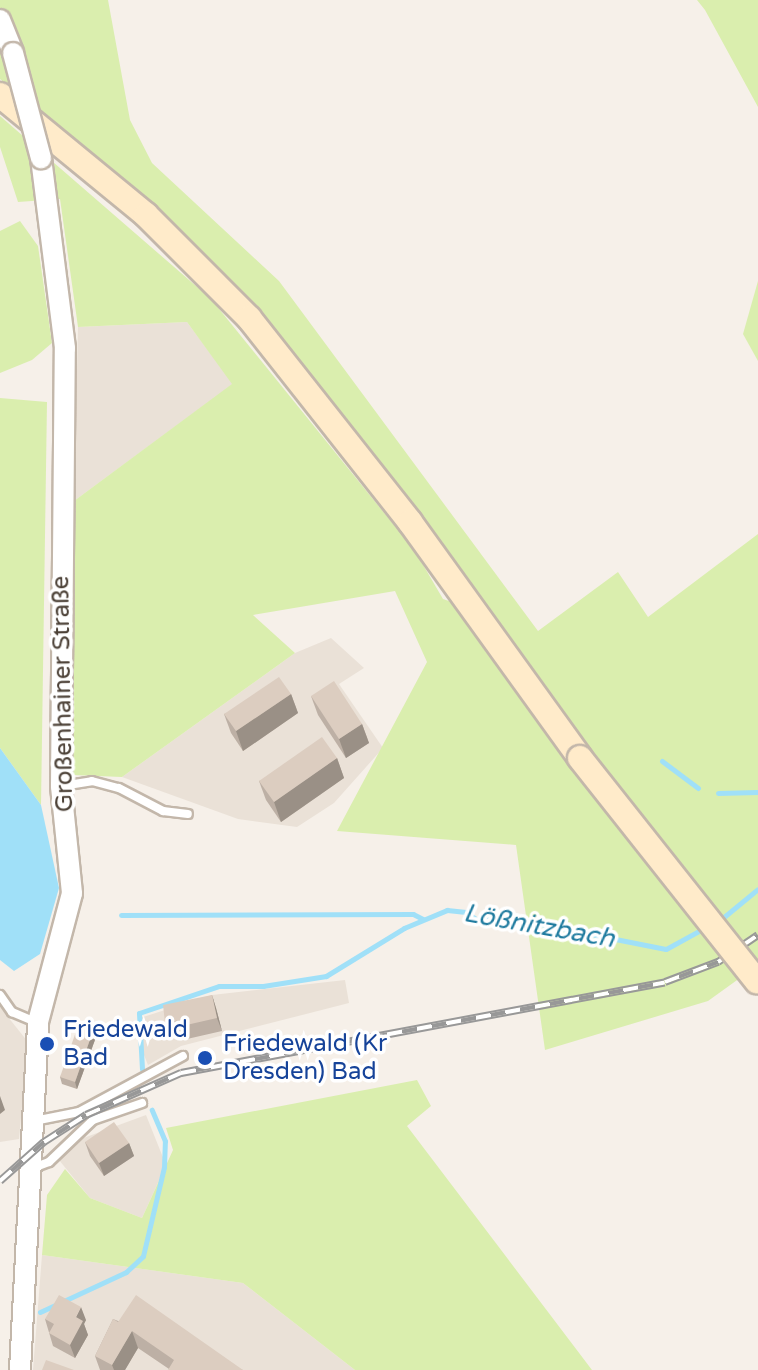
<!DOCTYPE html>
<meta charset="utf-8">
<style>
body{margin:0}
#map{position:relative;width:758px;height:1370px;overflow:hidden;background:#f6f0e9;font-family:"Varela Round",sans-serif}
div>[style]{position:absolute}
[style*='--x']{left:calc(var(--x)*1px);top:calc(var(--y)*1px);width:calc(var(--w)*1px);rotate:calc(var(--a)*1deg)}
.residential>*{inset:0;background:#eae1d7}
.green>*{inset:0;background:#daeeae}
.water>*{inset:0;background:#a0e0f8}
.stream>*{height:5px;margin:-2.5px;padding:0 2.5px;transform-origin:2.5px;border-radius:2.5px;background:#a0e0f8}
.roads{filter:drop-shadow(2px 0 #c3b7aa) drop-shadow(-2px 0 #c3b7aa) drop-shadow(0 2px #c3b7aa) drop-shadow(0 -2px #c3b7aa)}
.service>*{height:8px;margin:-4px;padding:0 4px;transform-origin:4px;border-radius:4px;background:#fff}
.tertiary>*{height:20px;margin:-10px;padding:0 10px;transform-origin:10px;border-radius:10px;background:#fff}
.secondary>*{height:24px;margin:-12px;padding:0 12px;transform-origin:12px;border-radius:12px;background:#ffebca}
.rail>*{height:8px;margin-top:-4px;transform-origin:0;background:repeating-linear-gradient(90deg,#fff 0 15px,#989898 0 30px);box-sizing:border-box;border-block:2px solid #989898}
.bridges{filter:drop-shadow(2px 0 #c3b7aa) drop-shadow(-2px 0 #c3b7aa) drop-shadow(0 2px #c3b7aa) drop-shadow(0 -2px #c3b7aa)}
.tertiary-bridge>*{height:20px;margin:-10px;padding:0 10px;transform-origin:10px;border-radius:10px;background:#fff}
.secondary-bridge>*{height:24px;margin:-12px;padding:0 12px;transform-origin:12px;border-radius:12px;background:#ffebca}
.wall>*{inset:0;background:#bdb0a5}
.shaded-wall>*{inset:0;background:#9a9086}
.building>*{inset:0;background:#dccdc0}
.dots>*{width:22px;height:22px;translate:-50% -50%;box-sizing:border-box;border:4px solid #fff;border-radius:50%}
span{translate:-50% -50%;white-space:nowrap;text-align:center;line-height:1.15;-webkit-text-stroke:7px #fff;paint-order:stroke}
.street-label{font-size:24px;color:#4b4036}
.transit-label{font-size:24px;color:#164399}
.left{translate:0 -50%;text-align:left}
.water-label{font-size:26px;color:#1f7b9f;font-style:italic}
</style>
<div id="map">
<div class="residential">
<div style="clip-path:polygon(187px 322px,233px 384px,74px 501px,78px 327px)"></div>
<div style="clip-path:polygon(331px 638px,364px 668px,339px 684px,383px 748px,334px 803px,297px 827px,238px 819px,122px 777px,295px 653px)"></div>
<div style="clip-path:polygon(345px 980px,349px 1003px,181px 1046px,148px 1065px,140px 1045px,140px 1018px,212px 995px)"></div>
<div style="clip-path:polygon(0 1007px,28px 1042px,19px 1139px,0 1142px)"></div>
<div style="clip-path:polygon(146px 1115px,166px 1165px,142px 1218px,90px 1198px,59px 1160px,78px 1140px)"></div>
<div style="clip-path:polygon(42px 1255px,243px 1283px,355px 1370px,33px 1370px)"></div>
</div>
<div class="green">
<div style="clip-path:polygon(0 0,108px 0,130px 120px,152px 163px,279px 281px,538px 631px,618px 572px,648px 617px,758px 534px,758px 965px,708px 1001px,545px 1050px,516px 845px,337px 831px,427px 662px,395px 591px,253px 615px,295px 653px,122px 777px,73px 775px,74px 501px,232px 384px,187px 322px,78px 327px,60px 199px,18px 202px,0 147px,0 116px,211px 299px,415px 551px,443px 599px,487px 614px,157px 213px,0 79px)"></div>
<div style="clip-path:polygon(697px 0,758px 0,758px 107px,705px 10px)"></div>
<div style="clip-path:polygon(20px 221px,38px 246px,52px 343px,32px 360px,0 373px,0 231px)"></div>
<div style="clip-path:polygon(758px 281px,758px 361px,743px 334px)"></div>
<div style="clip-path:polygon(0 398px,47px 402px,41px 805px,0 748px)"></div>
<div style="clip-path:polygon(417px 1080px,431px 1106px,407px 1126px,592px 1370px,355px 1370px,243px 1283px,42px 1255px,47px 1195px,65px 1169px,90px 1198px,142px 1218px,173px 1150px,166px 1128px)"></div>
</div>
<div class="water">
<div style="clip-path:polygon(0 748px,41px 805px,59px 888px,40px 954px,14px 971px,0 960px)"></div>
</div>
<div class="stream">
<div style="--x:662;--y:761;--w:45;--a:36.9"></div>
<div style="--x:718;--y:793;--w:40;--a:-1.4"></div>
<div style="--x:121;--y:915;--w:292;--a:-0.2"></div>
<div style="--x:413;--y:914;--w:11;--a:27"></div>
<div style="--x:719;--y:921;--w:50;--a:-39.4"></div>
<div style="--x:142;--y:1069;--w:56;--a:-93.1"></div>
<div style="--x:139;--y:1013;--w:84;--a:-18.6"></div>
<div style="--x:219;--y:986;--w:44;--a:0"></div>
<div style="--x:263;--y:986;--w:64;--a:-9"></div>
<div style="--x:326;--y:976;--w:92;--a:-31.6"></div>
<div style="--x:404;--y:928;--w:47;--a:-22.7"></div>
<div style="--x:447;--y:910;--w:19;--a:6"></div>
<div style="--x:466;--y:912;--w:16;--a:35"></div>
<div style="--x:479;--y:921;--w:12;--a:-35"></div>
<div style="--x:489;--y:914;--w:180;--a:11.2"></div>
<div style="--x:666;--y:949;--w:46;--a:-28.8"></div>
<div style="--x:40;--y:1312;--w:95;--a:-24.9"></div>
<div style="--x:126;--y:1272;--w:23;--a:-43"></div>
<div style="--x:143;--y:1256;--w:91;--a:-76.7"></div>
<div style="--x:164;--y:1167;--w:26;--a:-88"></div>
<div style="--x:165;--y:1141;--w:34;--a:-113"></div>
</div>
<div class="roads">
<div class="service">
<div style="--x:62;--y:786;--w:30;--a:-9"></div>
<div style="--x:92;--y:781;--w:28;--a:15"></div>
<div style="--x:119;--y:788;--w:50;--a:27.6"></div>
<div style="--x:163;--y:811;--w:25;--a:7"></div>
<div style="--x:0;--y:995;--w:21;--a:55"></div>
<div style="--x:12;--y:1012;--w:26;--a:23"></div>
<div style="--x:34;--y:1121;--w:46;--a:-11.3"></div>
<div style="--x:79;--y:1112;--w:118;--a:-28.3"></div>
<div style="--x:33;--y:1168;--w:17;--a:-21"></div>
<div style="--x:49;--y:1162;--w:61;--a:-43.7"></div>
<div style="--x:93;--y:1120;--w:52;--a:-19.1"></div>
</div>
<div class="tertiary">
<div style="--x:0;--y:20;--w:35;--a:68"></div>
<div style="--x:20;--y:1370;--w:348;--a:-87"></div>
<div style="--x:38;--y:1022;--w:133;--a:-75.2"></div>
<div style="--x:72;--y:893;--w:108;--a:-95.9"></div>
<div style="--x:61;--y:786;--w:438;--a:-89.5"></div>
<div style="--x:65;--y:348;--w:192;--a:-97.2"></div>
</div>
<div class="secondary">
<div style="--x:0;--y:95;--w:189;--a:39.4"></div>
<div style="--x:146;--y:215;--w:146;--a:45"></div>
<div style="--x:249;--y:318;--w:260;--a:51.7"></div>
<div style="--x:410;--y:522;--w:291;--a:54.2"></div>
</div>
</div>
<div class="rail">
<div style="--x:0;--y:1181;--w:59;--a:-41.6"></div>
<div style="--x:44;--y:1142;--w:50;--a:-32.7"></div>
<div style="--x:86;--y:1115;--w:104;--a:-23.9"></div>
<div style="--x:181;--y:1073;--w:492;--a:-10.6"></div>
<div style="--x:665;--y:982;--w:57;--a:-20.7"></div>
<div style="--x:718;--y:962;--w:48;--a:-34"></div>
</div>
<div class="bridges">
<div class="tertiary-bridge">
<div style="--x:13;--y:53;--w:109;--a:75.1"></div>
</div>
<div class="secondary-bridge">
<div style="--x:580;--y:758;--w:285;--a:51.6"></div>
</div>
</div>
<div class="wall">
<div style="clip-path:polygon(291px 694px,298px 713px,243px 751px,231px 733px,224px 714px)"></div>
<div style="clip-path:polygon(311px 696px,362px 724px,369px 743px,346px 758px,318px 715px)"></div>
<div style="clip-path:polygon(337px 758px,344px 778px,281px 822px,266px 800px,259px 781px)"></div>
<div style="clip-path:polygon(212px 995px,216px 1008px,222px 1031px,187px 1039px,185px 1033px,170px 1037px,165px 1023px)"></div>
<div style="clip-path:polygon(93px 1031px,96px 1037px,77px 1089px,62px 1084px,60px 1077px)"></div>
<div style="clip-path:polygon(85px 1142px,129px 1143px,134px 1156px,104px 1176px,90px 1156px)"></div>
<div style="clip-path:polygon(45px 1319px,86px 1320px,84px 1324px,88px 1335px,75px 1358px,53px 1346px)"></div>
<div style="clip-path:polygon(113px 1319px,243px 1370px,169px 1369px,138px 1348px,125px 1370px,100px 1370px,95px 1356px)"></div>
</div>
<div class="shaded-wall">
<div style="clip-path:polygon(291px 694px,298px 713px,243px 751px,236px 731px)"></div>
<div style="clip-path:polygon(362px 724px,369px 743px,346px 758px,339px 739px)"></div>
<div style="clip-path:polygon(337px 758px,344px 778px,281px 822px,274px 802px)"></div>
<div style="clip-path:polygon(212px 995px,216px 1008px,222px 1031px,217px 1018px)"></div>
<div style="clip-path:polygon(93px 1031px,96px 1037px,77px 1089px,75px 1082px)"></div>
<div style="clip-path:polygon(0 1096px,5px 1110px,0 1114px)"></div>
<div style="clip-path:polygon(129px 1143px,134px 1156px,104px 1176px,99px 1163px)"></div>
<div style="clip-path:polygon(81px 1307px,86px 1320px,84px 1324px,88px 1335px,75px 1358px,70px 1345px,76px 1317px)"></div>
<div style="clip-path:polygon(132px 1331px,138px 1348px,125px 1370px,114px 1370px,112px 1365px)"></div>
</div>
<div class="building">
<div style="clip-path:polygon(279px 677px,291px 694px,236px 731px,224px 714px)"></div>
<div style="clip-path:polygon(334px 681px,362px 724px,339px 739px,311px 696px)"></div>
<div style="clip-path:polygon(322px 737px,337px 758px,274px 802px,259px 781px)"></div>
<div style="clip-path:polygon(212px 995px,217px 1018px,182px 1026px,181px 1020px,165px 1023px,163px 1005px)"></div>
<div style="clip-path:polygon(78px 1026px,93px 1031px,75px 1082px,60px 1077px)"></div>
<div style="clip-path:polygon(114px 1122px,129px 1143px,99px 1163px,85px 1142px)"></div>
<div style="clip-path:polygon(59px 1295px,81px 1307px,76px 1317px,83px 1321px,70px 1345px,49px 1333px,54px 1324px,45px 1319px)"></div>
<div style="clip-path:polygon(136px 1295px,243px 1370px,168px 1370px,174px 1360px,132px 1331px,112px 1365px,95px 1356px,113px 1319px,118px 1322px)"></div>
<div style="clip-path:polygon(46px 1360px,74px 1370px,42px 1370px)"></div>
</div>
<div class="dots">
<div style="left:47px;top:1044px;background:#1a4fb4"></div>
<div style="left:205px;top:1058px;background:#1a4fb4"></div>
</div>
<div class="street-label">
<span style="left:63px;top:694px;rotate:-91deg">Großenhainer Straße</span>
</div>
<div class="transit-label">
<span class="left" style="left:63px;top:1044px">Friedewald<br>Bad</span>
<span class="left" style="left:223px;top:1058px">Friedewald (Kr<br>Dresden) Bad</span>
</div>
<div class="water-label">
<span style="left:539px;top:926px;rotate:10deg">Lößnitzbach</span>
</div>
</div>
